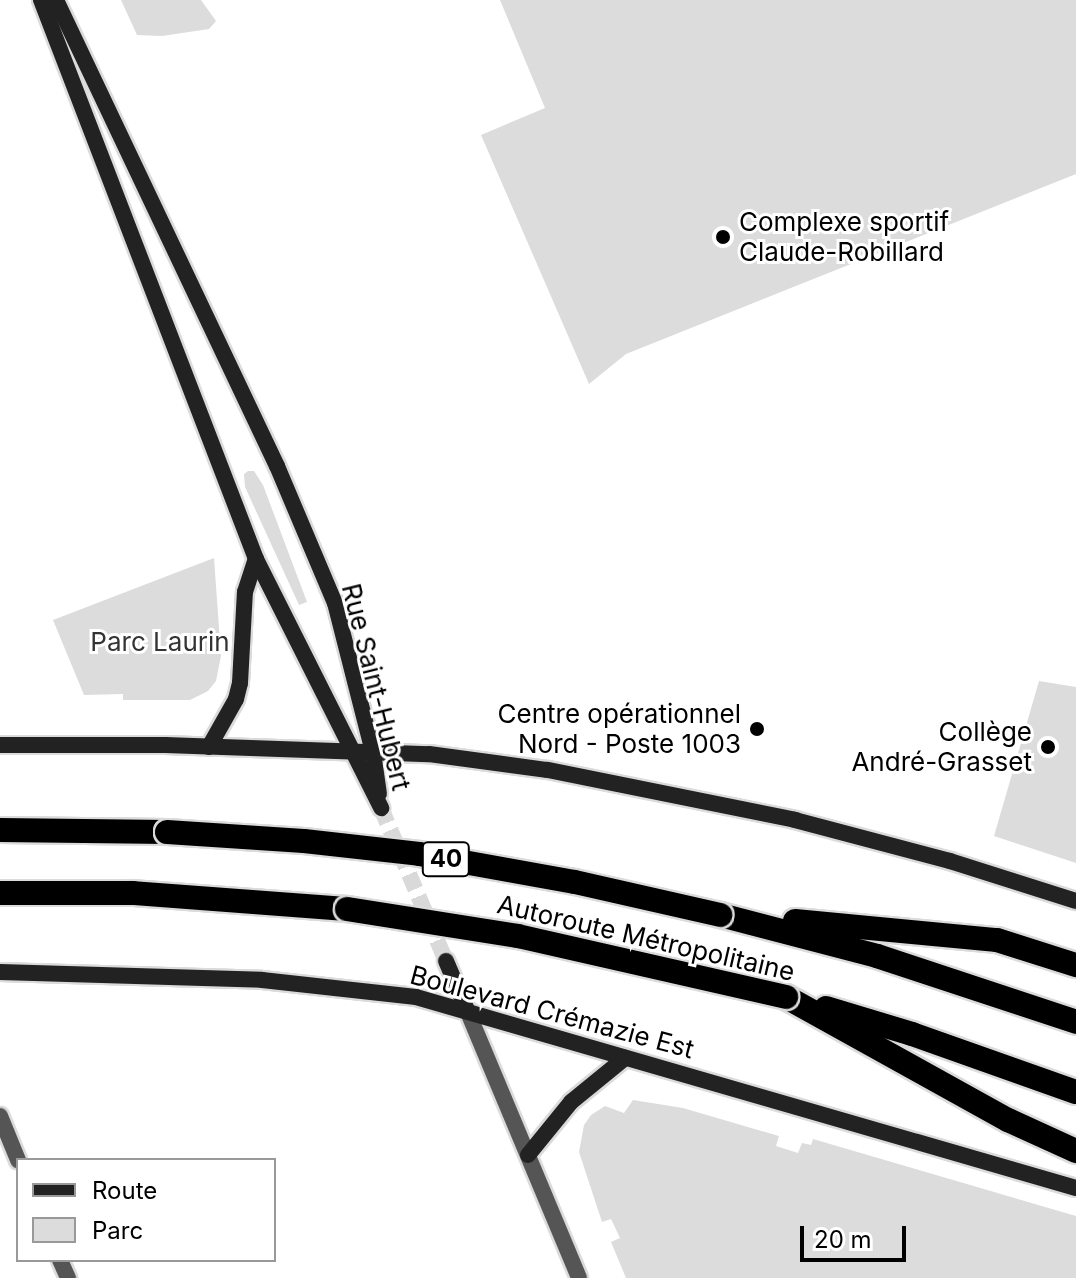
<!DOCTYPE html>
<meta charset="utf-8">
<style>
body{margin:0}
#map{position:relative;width:1076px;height:1278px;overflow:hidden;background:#fff;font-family:Inter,sans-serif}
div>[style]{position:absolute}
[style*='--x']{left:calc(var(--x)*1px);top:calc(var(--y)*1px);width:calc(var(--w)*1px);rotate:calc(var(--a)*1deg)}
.green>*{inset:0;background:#dcdcdc}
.secondary-tunnel>*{height:16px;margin-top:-8px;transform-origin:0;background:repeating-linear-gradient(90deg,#d9d9d9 0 16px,transparent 0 24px)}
.roads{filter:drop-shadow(2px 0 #dbdbdb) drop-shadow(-2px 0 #dbdbdb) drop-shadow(0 2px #dbdbdb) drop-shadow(0 -2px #dbdbdb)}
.minor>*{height:16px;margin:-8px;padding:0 8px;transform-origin:8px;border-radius:8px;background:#555}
.tertiary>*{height:16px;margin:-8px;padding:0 8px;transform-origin:8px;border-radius:8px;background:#555}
.secondary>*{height:16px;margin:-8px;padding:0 8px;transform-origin:8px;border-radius:8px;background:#222}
.motorway>*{height:24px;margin:-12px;padding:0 12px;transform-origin:12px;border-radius:12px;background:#000}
.bridges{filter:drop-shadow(2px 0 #dbdbdb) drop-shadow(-2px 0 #dbdbdb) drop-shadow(0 2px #dbdbdb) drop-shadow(0 -2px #dbdbdb)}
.motorway-bridge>*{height:24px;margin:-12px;padding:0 12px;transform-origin:12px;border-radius:12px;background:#000}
.dots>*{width:22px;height:22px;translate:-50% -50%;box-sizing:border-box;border:4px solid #fff;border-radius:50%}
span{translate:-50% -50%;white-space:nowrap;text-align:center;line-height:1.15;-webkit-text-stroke:6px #fff;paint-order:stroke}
.shield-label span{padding:2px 6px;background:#fff;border:2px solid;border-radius:6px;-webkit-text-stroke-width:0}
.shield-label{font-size:24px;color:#000;font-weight:700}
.poi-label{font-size:26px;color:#000}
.left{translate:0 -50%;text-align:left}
.right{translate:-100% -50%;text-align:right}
.park-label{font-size:26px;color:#333}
.street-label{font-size:26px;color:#000}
.legend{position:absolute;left:16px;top:1158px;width:260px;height:104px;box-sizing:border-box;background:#fff;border:2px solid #999;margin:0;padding:10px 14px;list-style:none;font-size:24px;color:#000}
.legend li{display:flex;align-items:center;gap:16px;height:40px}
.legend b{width:40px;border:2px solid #999}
.scale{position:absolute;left:800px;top:1226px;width:106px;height:36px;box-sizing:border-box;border:4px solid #000;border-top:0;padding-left:10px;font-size:24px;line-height:28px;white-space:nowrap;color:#000;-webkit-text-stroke:6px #fff;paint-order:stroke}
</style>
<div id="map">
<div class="green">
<div style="clip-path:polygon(121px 0,201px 0,216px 21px,209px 29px,162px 36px,137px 35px)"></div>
<div style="clip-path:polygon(500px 0,1076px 0,1076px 174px,626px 354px,589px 384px,481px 135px,545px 108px)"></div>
<div style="clip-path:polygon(248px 471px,254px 471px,263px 485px,307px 602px,299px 605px,245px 487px,244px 474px)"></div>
<div style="clip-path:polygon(214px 558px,221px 656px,216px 681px,208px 691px,190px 700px,123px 700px,123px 694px,84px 695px,53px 620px)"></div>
<div style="clip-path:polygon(1039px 681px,1076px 687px,1076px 863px,994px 836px)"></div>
<div style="clip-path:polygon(633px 1100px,683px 1108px,779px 1136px,776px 1146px,798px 1153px,802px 1143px,811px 1145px,813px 1139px,1076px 1216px,1076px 1278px,626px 1278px,611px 1242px,620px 1238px,611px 1219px,602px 1222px,579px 1152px,584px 1125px,591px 1115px,605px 1106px,624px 1113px)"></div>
</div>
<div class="secondary-tunnel">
<div style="--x:381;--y:808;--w:166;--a:67"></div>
</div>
<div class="roads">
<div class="minor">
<div style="--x:0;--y:1116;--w:48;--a:67.8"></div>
<div style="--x:60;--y:1260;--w:20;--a:66"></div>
</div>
<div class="tertiary">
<div style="--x:467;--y:1010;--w:290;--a:67.3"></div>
</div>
<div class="secondary">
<div style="--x:41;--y:0;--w:599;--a:68.96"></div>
<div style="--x:256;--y:559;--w:279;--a:63.3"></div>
<div style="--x:56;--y:0;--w:516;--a:64.63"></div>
<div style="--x:277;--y:466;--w:149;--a:67.1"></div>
<div style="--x:335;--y:603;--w:154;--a:75.7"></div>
<div style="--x:373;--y:752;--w:42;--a:81.9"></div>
<div style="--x:0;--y:745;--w:165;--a:0"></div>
<div style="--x:165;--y:745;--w:264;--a:2"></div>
<div style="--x:429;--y:754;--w:120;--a:7.7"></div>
<div style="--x:548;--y:770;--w:252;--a:11.4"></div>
<div style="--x:795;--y:820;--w:160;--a:14.8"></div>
<div style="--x:950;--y:861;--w:132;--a:17.6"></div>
<div style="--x:209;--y:747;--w:55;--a:-60.6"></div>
<div style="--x:236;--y:699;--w:16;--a:-76"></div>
<div style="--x:240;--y:683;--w:91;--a:-86.9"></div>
<div style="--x:245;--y:592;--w:35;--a:-72"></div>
<div style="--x:446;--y:961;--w:53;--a:66.8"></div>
<div style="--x:0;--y:972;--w:262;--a:1.7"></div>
<div style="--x:262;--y:980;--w:155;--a:6.3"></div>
<div style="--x:416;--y:997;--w:687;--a:16.14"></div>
<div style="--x:528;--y:1155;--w:68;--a:-50.9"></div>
<div style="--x:571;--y:1102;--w:70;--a:-39.2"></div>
</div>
<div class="motorway">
<div style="--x:0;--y:830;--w:167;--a:0.7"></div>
<div style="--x:0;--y:893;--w:133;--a:0"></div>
<div style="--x:133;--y:893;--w:215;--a:4.3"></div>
<div style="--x:720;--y:915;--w:162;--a:14.6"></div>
<div style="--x:877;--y:956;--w:210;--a:18.3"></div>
<div style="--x:795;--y:921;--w:203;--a:5.4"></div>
<div style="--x:997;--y:940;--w:83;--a:17.6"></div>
<div style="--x:786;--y:997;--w:254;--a:29"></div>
<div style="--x:1008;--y:1120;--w:75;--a:24.5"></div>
<div style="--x:826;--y:1008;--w:90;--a:16.8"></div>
<div style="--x:912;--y:1034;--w:174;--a:19.5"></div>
</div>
</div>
<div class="bridges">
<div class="motorway-bridge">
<div style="--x:167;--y:832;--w:137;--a:3.8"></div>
<div style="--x:304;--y:841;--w:116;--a:6.4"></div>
<div style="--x:419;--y:854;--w:158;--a:10.2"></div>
<div style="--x:575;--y:882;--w:149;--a:12.8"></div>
<div style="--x:347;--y:909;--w:173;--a:9"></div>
<div style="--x:518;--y:936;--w:275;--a:12.8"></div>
</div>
</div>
<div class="dots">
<div style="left:723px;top:237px;background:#000"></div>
<div style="left:757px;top:729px;background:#000"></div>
<div style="left:1048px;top:747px;background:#000"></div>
</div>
<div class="shield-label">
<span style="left:446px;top:859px">40</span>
</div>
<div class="poi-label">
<span class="left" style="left:739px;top:237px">Complexe sportif<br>Claude-Robillard</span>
<span class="right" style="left:741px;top:729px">Centre opérationnel<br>Nord - Poste 1003</span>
<span class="right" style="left:1032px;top:747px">Collège<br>André-Grasset</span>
</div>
<div class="park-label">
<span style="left:160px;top:642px">Parc Laurin</span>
</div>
<div class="street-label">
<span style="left:376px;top:687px;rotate:76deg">Rue Saint-Hubert</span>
<span style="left:646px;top:938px;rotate:13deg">Autoroute Métropolitaine</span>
<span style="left:552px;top:1012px;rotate:15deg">Boulevard Crémazie Est</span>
</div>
<ul class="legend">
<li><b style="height:10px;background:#222"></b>Route</li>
<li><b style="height:22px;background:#dcdcdc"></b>Parc</li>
</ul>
<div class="scale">20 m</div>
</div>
